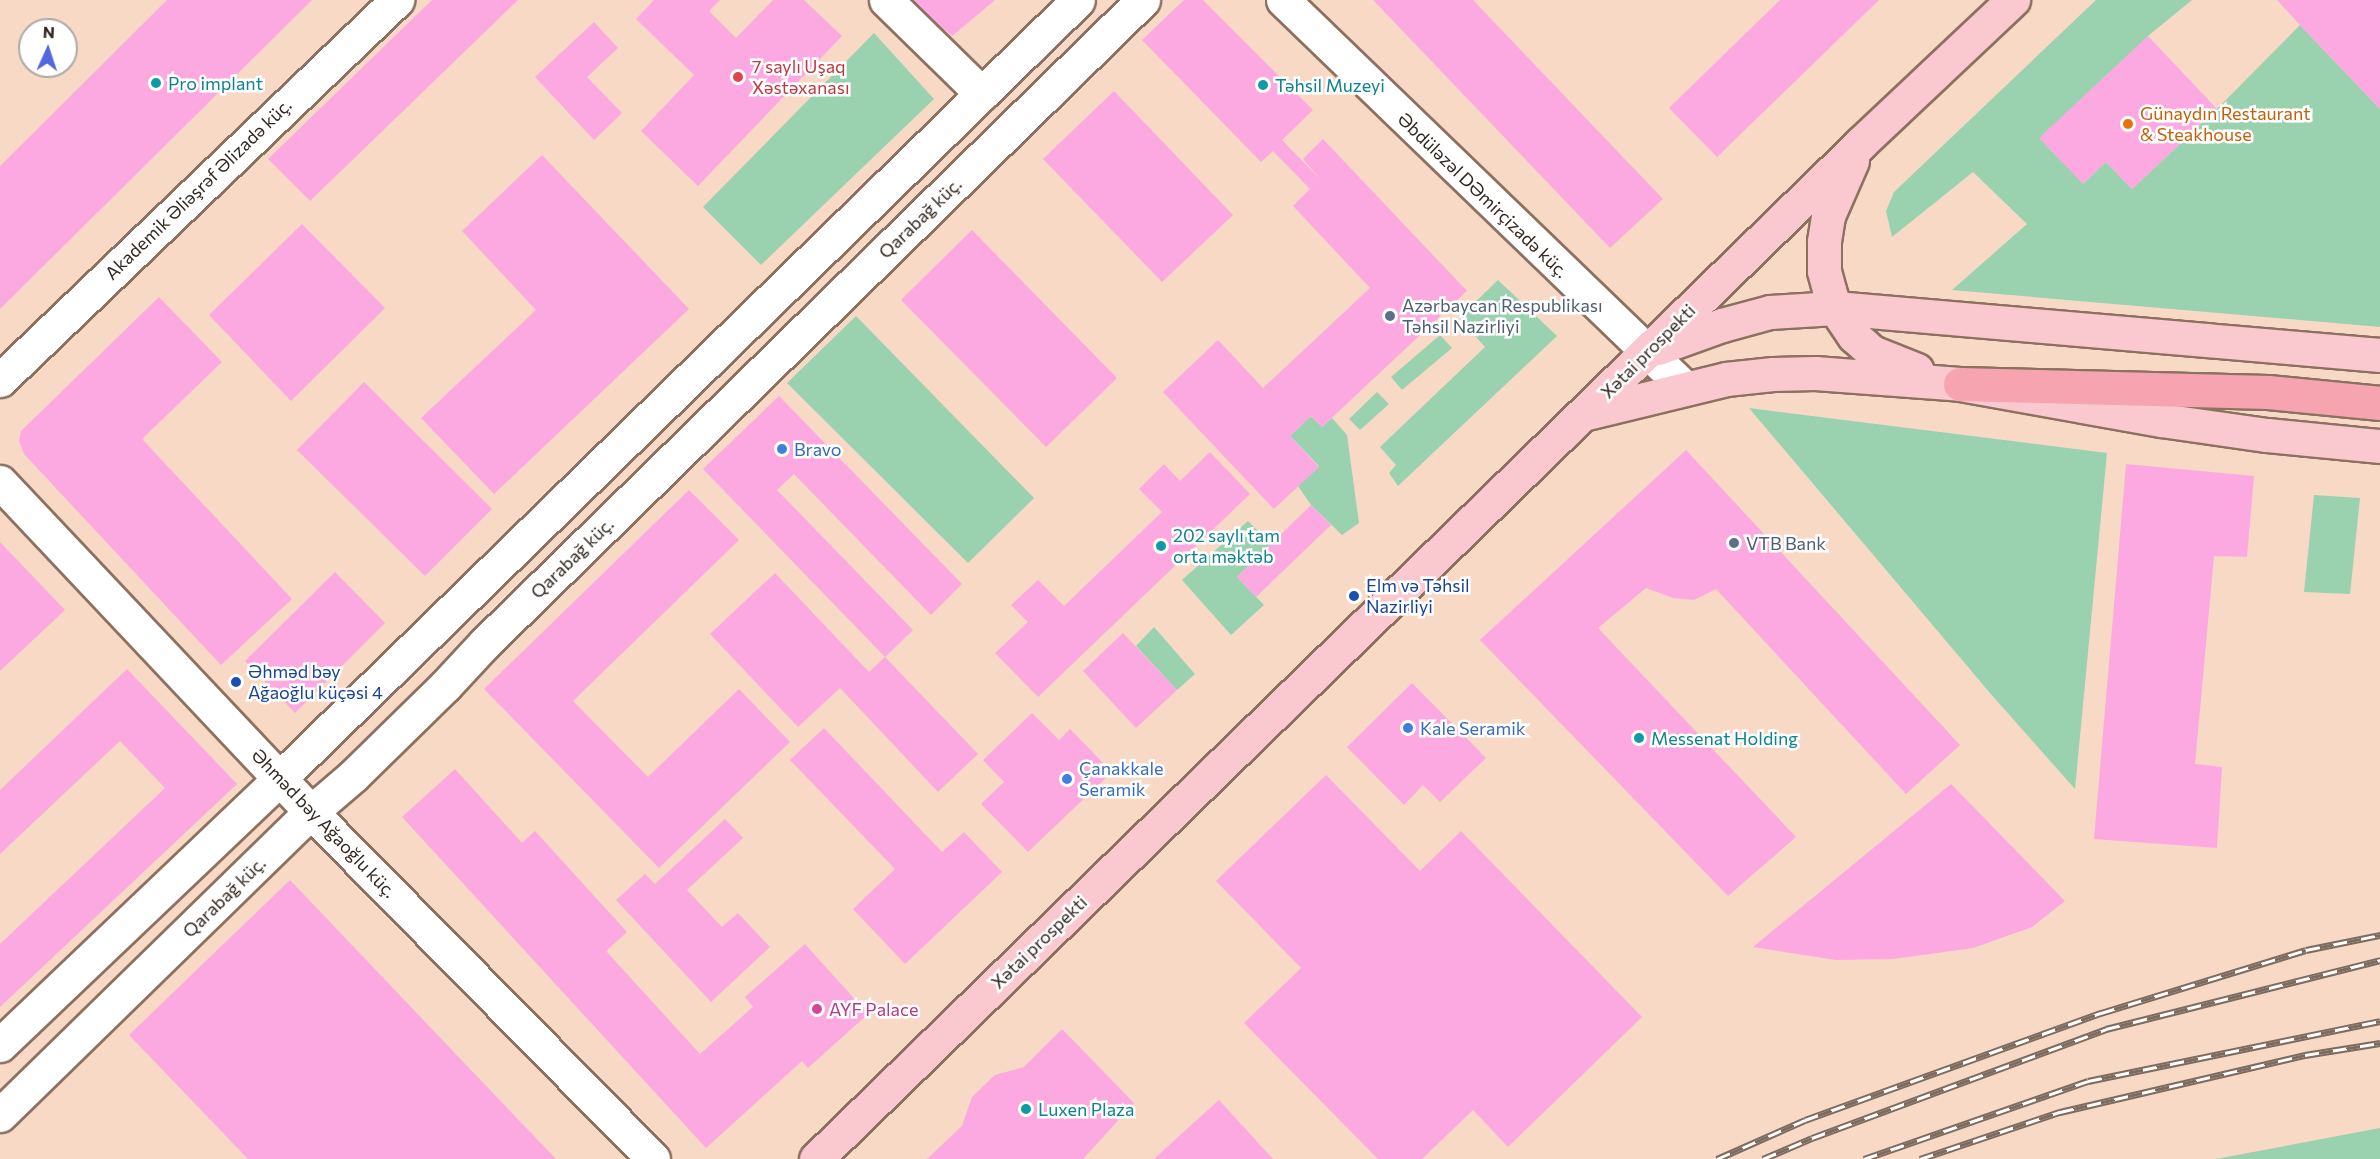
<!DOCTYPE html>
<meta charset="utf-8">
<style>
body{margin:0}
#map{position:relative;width:2380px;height:1159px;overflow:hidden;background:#f7d9c6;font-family:Commissioner,sans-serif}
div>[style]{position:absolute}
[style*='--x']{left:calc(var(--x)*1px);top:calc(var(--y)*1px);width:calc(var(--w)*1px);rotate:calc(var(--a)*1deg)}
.green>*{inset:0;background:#9ad2b0}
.building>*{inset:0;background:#fca9e2}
.roads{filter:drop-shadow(2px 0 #8c7160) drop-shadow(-2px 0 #8c7160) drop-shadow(0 2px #8c7160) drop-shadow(0 -2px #8c7160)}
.minor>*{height:33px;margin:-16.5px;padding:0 16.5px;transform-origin:16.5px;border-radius:16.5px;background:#fff}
.major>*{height:33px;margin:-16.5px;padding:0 16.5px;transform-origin:16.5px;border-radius:16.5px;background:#fac9d0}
.highway>*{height:33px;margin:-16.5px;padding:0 16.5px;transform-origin:16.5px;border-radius:16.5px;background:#f6a5b0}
.rail>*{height:7px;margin-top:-3.5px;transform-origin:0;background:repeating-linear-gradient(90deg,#fff 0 14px,#7d6b5f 0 28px);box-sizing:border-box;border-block:2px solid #7d6b5f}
.dots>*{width:16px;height:16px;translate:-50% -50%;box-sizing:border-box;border:3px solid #fff;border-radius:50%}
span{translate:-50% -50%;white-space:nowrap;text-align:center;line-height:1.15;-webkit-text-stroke:5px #fff;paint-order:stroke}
.health-label{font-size:18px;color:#be3a42}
.left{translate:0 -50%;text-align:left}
.culture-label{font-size:18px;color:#0d838f}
.food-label{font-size:18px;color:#c56008}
.street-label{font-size:18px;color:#322720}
.service-label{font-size:18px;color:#4e5e75}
.shop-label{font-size:18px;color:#366cbe}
.transit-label{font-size:18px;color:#164399}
.hotel-label{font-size:18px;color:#b23c85}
.north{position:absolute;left:18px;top:18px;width:60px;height:60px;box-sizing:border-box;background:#fff;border:2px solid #ada9a6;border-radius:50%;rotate:3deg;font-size:16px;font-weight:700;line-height:24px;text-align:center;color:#322720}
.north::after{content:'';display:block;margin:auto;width:21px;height:27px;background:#5468de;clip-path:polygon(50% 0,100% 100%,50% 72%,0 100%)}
</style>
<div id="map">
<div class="green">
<div style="clip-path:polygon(2096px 0,2192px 0,2148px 36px,2083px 184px,2106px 162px,2132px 189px,2217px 109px,2300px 25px,2380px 109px,2380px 327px,1952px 290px,2027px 224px,1973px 172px,1892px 237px,1886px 211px,1894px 192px)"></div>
<div style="clip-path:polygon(874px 33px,934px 99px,761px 265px,703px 207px)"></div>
<div style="clip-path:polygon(1498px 280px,1557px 336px,1398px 486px,1389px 473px,1396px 465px,1380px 447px,1485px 347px,1459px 318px)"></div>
<div style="clip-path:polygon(856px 316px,1034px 498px,968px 563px,787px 383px)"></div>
<div style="clip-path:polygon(1440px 335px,1452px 348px,1402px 390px,1391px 377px)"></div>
<div style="clip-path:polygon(1377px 392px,1389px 404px,1360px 430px,1349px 419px)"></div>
<div style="clip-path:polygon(1749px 408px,2107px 453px,2075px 789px,1990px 693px)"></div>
<div style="clip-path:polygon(1311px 416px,1322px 427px,1332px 418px,1347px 435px,1359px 523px,1342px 535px,1311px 505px,1298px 486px,1319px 466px,1290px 436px)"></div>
<div style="clip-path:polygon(2314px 495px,2360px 498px,2350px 594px,2304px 592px)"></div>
<div style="clip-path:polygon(1248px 521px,1271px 544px,1237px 577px,1264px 605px,1231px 635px,1182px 580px)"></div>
<div style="clip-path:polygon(1154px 627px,1195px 674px,1177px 690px,1136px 646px)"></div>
<div style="clip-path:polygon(2380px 1128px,2380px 1159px,2216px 1159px)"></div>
</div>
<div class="building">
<div style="clip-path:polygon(167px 0,312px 0,0 309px,0 166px)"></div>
<div style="clip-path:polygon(432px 0,518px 0,310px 201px,268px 159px)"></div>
<div style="clip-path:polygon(654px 0,720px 0,709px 11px,736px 38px,773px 0,804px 0,842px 36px,698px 186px,641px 131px,694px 75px,636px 19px)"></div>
<div style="clip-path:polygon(910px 0,995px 0,952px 36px)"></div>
<div style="clip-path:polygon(1184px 0,1203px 0,1313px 110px,1282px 140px,1320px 179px,1303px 159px,1323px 139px,1467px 291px,1322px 427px,1311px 416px,1290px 436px,1319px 467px,1274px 509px,1163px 392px,1218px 340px,1263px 388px,1370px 288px,1293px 206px,1310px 189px,1273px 151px,1261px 162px,1142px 40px)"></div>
<div style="clip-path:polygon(1373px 0,1473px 0,1663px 199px,1610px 248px)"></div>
<div style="clip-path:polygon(1780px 0,1879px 0,1717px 157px,1669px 108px)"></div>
<div style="clip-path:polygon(2277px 0,2380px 0,2380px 109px,2300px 25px)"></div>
<div style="clip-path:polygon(594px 22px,618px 48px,587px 77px,622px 113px,594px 140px,535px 77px)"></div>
<div style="clip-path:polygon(2148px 36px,2217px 109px,2132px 189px,2106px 162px,2083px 184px,2039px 138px)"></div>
<div style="clip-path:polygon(1114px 91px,1233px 215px,1162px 282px,1043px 159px)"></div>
<div style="clip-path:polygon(542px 155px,689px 309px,494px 494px,421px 418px,536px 310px,462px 231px)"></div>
<div style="clip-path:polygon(302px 224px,385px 308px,291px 401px,209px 315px)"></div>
<div style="clip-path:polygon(972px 230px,1117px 378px,1046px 447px,901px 300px)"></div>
<div style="clip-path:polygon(159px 297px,222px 362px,142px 439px,292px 599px,221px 665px,24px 454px,19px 441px,21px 431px)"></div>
<div style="clip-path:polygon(364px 382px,492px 509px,425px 576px,297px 450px)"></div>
<div style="clip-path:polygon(779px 396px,962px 584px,931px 615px,794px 474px,777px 490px,913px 630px,885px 657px,703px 469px)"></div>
<div style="clip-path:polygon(1686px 450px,1960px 745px,1906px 794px,1716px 589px,1694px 600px,1673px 598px,1646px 588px,1598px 628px,1796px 837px,1728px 896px,1480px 640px)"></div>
<div style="clip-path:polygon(1210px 452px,1250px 494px,1038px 697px,995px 653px,1028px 622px,1011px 605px,1038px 580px,1064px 606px,1162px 512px,1139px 489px,1164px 464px,1180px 481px)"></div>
<div style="clip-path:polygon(2126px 464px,2254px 476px,2247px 557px,2214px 556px,2195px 764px,2222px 767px,2217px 848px,2094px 839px)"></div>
<div style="clip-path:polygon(689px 490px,739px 540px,573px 701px,648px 777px,739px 689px,790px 742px,659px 868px,484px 689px)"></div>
<div style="clip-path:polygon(1311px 505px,1331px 525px,1256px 597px,1237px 577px)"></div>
<div style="clip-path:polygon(0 542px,65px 610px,0 671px)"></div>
<div style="clip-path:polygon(335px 572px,385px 623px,295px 713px,245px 661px)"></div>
<div style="clip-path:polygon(775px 573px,869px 672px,885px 657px,978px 754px,938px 792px,840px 688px,798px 727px,710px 634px)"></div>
<div style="clip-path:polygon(1123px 633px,1177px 690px,1136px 728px,1083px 671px)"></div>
<div style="clip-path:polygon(127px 669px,237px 784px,0 1007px,0 944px,165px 788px,120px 741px,0 854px,0 790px)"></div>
<div style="clip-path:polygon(1412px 683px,1486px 758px,1440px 802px,1423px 785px,1404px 805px,1347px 747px)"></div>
<div style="clip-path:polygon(1032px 713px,1059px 740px,1070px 729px,1112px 772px,1028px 852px,981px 804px,1004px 782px,983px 760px)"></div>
<div style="clip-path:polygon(824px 728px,942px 852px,964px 832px,1002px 872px,905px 964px,853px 909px,895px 869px,790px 760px)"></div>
<div style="clip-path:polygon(455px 769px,522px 843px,535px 831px,627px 932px,606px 951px,700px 1054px,753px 1007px,745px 997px,805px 944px,868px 1014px,808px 1068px,802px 1061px,706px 1148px,402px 817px)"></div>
<div style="clip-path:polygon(1326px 775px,1420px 871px,1461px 831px,1642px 1017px,1508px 1147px,1473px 1110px,1422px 1159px,1378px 1159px,1244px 1023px,1301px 968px,1216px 881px)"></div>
<div style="clip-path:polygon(1951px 784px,2065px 901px,2032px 927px,1973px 948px,1893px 959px,1836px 960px,1753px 947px)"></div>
<div style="clip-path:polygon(725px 819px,743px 838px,687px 890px,722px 927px,738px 913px,770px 947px,711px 1002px,616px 900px,645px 874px,655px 884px)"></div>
<div style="clip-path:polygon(290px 880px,510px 1111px,556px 1159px,248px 1159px,129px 1035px)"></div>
<div style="clip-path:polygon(1062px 1029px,1134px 1103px,1083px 1159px,927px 1159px,962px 1126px,972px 1097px,995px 1075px,1024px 1067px)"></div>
<div style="clip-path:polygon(1219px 1100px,1273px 1159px,1154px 1159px,1189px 1127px)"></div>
</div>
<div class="roads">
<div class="minor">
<div style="--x:886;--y:0;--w:134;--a:44.4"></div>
<div style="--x:1283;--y:0;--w:559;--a:43.98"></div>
<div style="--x:0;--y:380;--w:550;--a:-43.75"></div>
<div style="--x:0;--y:482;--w:453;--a:46.7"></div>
<div style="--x:311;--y:812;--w:487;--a:45.4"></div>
<div style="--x:0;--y:1045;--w:387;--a:-43.6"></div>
<div style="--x:280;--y:778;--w:1114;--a:-44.27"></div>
<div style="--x:0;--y:1115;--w:434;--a:-44.3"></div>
<div style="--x:311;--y:812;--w:55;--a:-40.6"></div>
<div style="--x:353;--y:776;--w:129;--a:-44.4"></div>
<div style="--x:445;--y:686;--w:59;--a:-47.1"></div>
<div style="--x:485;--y:643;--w:920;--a:-44.34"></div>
</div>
<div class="major">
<div style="--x:1852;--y:161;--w:60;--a:113.6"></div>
<div style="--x:1828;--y:216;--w:26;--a:99"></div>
<div style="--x:1824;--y:242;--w:29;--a:90"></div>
<div style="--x:1824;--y:271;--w:20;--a:75"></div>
<div style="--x:1829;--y:290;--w:19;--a:72"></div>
<div style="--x:1835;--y:308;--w:34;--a:56"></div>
<div style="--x:1854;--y:336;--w:24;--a:42"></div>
<div style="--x:1872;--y:352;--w:48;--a:21.8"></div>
<div style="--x:1658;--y:348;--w:68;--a:-19.8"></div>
<div style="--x:1722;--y:325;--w:50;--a:-15.2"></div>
<div style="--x:1770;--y:312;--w:65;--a:-3.5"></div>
<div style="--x:1835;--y:308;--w:547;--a:4.93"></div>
<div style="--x:1587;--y:413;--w:143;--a:-13.7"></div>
<div style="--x:1726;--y:379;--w:47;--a:-6.1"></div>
<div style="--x:1773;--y:374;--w:42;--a:-1.4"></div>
<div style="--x:1815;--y:373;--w:145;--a:4.3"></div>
<div style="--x:1960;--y:384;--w:204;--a:10.2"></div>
<div style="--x:2161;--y:420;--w:107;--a:8.1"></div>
<div style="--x:2267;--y:435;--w:114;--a:5.6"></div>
<div style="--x:816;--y:1159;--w:1457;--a:-44.19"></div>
<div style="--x:1861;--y:143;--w:209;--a:-43.3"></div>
</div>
<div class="highway">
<div style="--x:1960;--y:384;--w:308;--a:1.5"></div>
<div style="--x:2268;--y:392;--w:113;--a:5.6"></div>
</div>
</div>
<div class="rail">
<div style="--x:1717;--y:1159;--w:96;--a:-23.9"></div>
<div style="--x:1805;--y:1120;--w:315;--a:-19.9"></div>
<div style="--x:2101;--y:1013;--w:214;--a:-17.1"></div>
<div style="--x:2306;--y:950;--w:76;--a:-11.5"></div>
<div style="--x:1763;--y:1159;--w:53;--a:-23.2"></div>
<div style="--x:1812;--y:1138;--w:314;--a:-20.3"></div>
<div style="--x:2106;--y:1029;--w:283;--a:-14.1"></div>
<div style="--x:1864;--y:1159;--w:237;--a:-19.2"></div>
<div style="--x:2088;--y:1081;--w:298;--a:-11.6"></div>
<div style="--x:1920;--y:1159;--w:148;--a:-18.6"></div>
<div style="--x:2060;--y:1112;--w:252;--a:-13.1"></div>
<div style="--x:2305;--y:1055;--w:76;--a:-9.1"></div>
</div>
<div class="dots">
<div style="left:738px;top:77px;background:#e0444e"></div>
<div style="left:156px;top:83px;background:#0f9aa8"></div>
<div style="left:1263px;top:85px;background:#0f9aa8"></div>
<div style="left:2128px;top:124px;background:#e8710a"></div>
<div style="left:1390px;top:316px;background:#5c6f8a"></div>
<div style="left:782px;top:449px;background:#3f7fe0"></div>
<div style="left:1734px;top:543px;background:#5c6f8a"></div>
<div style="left:1161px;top:546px;background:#0f9aa8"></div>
<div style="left:1354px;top:596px;background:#1a4fb4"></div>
<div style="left:236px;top:682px;background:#1a4fb4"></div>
<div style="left:1408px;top:728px;background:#3f7fe0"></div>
<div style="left:1639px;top:738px;background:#0f9aa8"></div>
<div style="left:1067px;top:779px;background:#3f7fe0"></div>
<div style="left:817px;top:1009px;background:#d1479c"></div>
<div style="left:1026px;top:1109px;background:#0f9aa8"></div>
</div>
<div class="health-label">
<span class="left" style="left:752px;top:77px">7 saylı Uşaq<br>Xəstəxanası</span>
</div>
<div class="culture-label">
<span class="left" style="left:168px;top:83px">Pro implant</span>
<span class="left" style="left:1275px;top:85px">Təhsil Muzeyi</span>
<span class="left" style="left:1173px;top:546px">202 saylı tam<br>orta məktəb</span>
<span class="left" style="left:1651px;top:738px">Messenat Holding</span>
<span class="left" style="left:1038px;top:1109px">Luxen Plaza</span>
</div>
<div class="food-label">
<span class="left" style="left:2140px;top:124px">Günaydın Restaurant<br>&amp; Steakhouse</span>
</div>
<div class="street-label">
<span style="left:198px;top:189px;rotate:-44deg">Akademik Əliəşrəf Əlizadə küç.</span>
<span style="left:1483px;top:195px;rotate:44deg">Əbdüləzəl DƏmirçizadə küç.</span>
<span style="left:920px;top:218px;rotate:-44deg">Qarabağ küç.</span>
<span style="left:1648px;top:351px;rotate:-45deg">Xətai prospekti</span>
<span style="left:572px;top:558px;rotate:-44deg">Qarabağ küç.</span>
<span style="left:324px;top:823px;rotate:46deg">Əhməd bəy Ağaoğlu küç.</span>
<span style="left:224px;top:897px;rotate:-44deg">Qarabağ küç.</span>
<span style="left:1039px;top:942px;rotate:-44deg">Xətai prospekti</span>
</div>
<div class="service-label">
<span class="left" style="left:1402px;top:316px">Azərbaycan Respublikası<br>Təhsil Nazirliyi</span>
<span class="left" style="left:1746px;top:543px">VTB Bank</span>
</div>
<div class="shop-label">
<span class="left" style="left:794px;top:449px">Bravo</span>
<span class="left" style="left:1420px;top:728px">Kale Seramik</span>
<span class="left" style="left:1079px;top:779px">Çanakkale<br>Seramik</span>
</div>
<div class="transit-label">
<span class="left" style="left:1366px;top:596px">Elm və Təhsil<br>Nazirliyi</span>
<span class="left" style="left:248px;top:682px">Əhməd bəy<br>Ağaoğlu küçəsi 4</span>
</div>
<div class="hotel-label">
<span class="left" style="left:829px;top:1009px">AYF Palace</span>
</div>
<div class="north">N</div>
</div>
